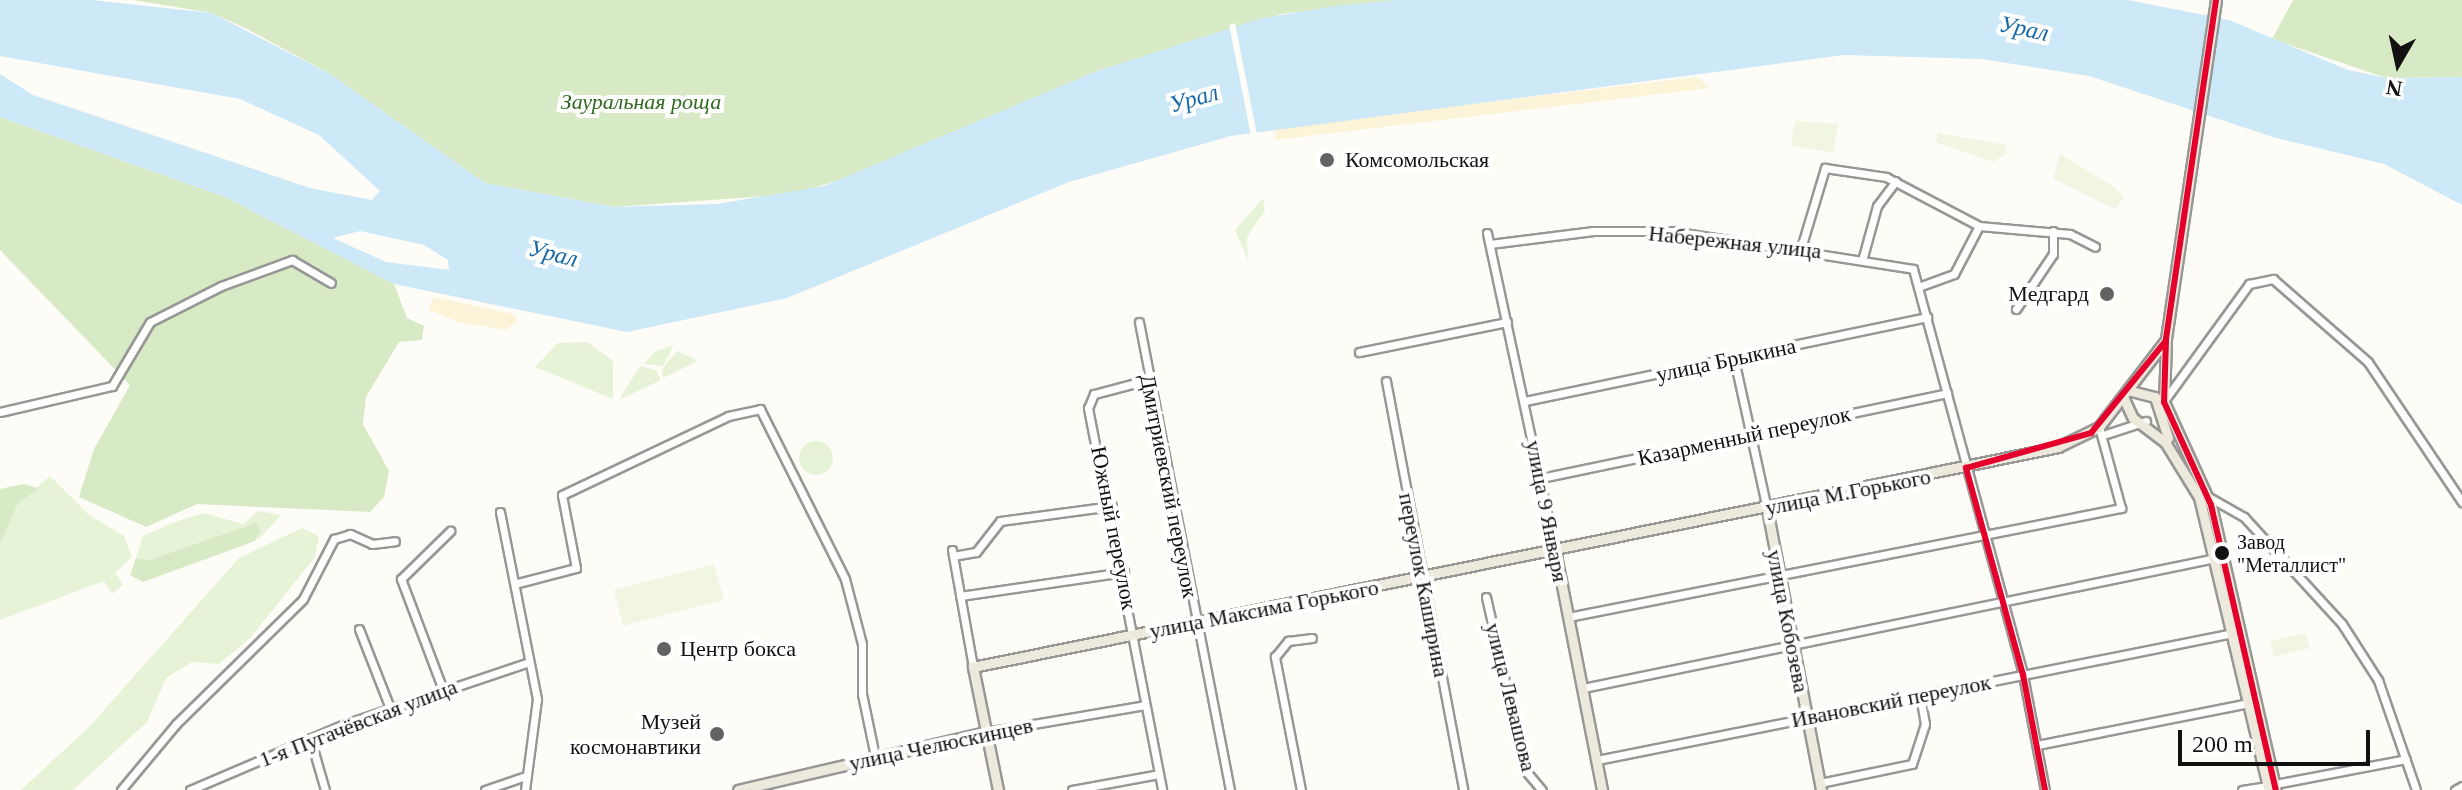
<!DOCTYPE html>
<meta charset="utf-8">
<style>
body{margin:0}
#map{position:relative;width:2462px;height:790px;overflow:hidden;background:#fdfcf7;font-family:Georgia,serif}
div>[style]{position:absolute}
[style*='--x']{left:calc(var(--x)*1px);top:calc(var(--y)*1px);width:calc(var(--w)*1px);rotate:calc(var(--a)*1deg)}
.green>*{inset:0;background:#e7f3d7}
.round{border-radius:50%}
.forest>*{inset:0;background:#d8eac5}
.sand>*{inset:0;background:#fcf4d9}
.pitch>*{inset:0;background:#f0f6e1}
.water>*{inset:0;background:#cde8f7}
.pier>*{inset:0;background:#fdfcf7}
.roads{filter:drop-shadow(2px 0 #979795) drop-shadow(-2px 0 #979795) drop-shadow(0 2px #979795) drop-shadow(0 -2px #979795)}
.minor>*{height:7px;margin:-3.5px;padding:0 3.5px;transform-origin:3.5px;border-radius:3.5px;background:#fffffe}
.major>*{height:9px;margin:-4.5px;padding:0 4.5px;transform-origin:4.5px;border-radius:4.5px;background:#ede9dc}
.bus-1>*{height:6px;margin:-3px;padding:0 3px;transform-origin:3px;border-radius:3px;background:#e4002b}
.dots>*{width:22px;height:22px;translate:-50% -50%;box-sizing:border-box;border:4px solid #fff;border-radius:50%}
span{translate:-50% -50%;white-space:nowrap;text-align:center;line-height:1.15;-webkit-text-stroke:8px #fff;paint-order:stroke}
.bus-label{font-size:20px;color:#111}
.left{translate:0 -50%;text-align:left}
.park-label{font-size:22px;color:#2f6b1f;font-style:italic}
.poi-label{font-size:22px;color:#111}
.right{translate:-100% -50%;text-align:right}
.street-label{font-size:22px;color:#111}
.water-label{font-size:24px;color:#1768a6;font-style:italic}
.north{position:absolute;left:2358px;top:24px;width:80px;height:80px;-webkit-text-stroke:6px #fff;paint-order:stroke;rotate:189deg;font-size:22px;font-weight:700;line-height:32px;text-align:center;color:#111}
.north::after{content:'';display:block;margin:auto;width:28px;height:36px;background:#111;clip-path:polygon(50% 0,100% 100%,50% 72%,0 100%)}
.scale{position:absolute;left:2178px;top:730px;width:192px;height:36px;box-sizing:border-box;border:4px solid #111;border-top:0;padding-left:10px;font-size:24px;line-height:28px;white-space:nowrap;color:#111;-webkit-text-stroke:6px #fff;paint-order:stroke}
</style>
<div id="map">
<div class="green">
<div style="clip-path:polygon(1263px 198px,1265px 210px,1247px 237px,1248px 260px,1235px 230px)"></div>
<div style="clip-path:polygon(587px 342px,613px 361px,613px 399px,535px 367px,558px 343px)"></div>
<div style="clip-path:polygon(674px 345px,663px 366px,644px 364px,654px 352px)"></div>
<div style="clip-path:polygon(677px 351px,698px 361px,663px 378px,662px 369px)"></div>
<div style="clip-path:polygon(640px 366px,656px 370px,661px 380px,619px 400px)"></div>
<div class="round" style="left:799px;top:441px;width:34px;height:34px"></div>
<div style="clip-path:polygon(50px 476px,89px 515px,124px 536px,132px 557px,115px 573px,123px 585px,112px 594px,104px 581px,0 620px,0 544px,18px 504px)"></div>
<div style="clip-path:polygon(258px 511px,281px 515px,259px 539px,249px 526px,149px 560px,136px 558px,143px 536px,175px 522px,204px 513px,243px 524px)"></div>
<div style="clip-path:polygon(302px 528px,319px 536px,315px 557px,251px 637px,219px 664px,192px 662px,166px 678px,147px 722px,73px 790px,21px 790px,89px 727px,239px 558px)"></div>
</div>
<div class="forest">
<div style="clip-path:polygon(133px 0,1397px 0,1282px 14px,1097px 71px,865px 172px,794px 194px,614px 207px,485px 183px,330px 74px,247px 29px,212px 13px)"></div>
<div style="clip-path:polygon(2293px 0,2462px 0,2462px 77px,2386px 78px,2272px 39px)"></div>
<div style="clip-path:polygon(0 117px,225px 197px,394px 284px,407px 318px,424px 326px,422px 340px,399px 342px,366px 397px,363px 424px,389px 471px,384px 497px,370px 512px,197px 504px,146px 527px,79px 497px,94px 449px,130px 385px,0 250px)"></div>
<div style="clip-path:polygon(23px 484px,38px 488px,18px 504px,0 544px,0 489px)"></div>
<div style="clip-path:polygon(256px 523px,261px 530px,255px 541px,143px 582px,130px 575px,136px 558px,149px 560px)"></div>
</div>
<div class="sand">
<div style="clip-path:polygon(1697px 77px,1710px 88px,1275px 140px,1276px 127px)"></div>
<div style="clip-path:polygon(433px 297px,514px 314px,518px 320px,506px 330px,459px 322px,429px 310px)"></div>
</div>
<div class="pitch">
<div style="clip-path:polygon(1795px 121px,1838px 124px,1833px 153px,1791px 145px)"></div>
<div style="clip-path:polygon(1938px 133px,2006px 145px,2007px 153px,1993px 162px,1936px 142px)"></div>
<div style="clip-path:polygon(2060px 154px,2113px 186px,2124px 198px,2115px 209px,2053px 178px)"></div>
<div style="clip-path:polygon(714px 564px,724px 600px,623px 626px,614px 590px)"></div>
<div style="clip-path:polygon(2305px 633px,2310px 648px,2274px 657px,2270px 641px)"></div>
</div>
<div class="water">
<div style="clip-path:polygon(evenodd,0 0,92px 0,212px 13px,330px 74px,485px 183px,614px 207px,717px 204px,824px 186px,1097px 71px,1259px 19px,1335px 6px,1397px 0,2128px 0,2229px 20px,2348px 70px,2386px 78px,2462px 77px,2462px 205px,2384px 164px,2273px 137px,2089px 76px,1981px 59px,1844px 55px,1231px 136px,1069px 182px,787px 298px,627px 332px,394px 284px,225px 197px,0 117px,0 74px,33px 95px,310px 188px,372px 200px,380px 191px,319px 135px,240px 99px,0 56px,0 0,360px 231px,424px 245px,448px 260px,449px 270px,386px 262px,333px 238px,360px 231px)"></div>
</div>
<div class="pier">
<div style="clip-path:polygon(1235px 23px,1257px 135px,1251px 136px,1229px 25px)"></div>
</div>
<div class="roads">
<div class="minor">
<div style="--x:1487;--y:233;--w:324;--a:77.9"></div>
<div style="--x:1490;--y:244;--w:104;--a:-7.2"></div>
<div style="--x:1593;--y:231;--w:78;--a:0"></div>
<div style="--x:1671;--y:231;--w:245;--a:8.9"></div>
<div style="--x:1913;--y:269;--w:421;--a:74.8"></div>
<div style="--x:2023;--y:675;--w:117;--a:79.2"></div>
<div style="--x:1801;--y:248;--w:84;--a:-73.3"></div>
<div style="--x:1825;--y:168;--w:62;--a:8.4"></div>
<div style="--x:1886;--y:177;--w:105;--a:27.8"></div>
<div style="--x:1979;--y:226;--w:91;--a:5"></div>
<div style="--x:2070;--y:234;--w:28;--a:27"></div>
<div style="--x:1863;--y:257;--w:53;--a:-74.6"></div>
<div style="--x:1877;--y:206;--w:31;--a:-53"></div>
<div style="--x:1921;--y:286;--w:35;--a:-20"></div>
<div style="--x:1954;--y:274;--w:54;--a:-62.5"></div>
<div style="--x:2016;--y:309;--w:66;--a:-56.1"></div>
<div style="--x:2053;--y:254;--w:23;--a:-90"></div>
<div style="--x:1139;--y:322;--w:477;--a:79"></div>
<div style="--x:1359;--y:352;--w:151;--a:-11.5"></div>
<div style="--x:1734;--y:359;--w:154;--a:77.6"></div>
<div style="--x:1147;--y:380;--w:55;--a:165.2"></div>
<div style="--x:1094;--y:394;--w:15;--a:113"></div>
<div style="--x:1088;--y:408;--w:389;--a:79"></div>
<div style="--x:1386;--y:381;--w:416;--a:79.3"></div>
<div style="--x:1525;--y:401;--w:411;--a:-11.8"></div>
<div style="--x:2164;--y:401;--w:145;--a:-54"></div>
<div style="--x:2249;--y:284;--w:25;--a:-12"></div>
<div style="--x:2273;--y:279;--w:126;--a:41.1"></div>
<div style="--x:2368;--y:362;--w:169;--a:56.1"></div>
<div style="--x:0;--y:412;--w:115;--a:-13.1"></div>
<div style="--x:112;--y:386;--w:74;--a:-59.3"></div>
<div style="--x:150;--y:322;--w:80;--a:-26.9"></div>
<div style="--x:221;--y:286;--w:76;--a:-20.1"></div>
<div style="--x:292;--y:260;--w:45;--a:30.5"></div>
<div style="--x:2106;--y:434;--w:42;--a:-18"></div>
<div style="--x:1541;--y:478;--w:415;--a:-11.8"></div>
<div style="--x:2207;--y:496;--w:43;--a:29.6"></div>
<div style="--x:2244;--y:517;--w:145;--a:47.5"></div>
<div style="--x:2342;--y:624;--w:67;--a:57.3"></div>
<div style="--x:2378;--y:680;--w:116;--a:70.9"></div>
<div style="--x:500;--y:512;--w:191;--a:78.8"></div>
<div style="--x:537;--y:699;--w:92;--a:97.5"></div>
<div style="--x:952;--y:550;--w:119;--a:79.8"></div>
<div style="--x:953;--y:556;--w:23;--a:-10"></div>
<div style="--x:976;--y:552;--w:39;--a:-52"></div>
<div style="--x:1000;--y:521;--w:113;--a:-7.6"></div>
<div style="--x:518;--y:583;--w:60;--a:-14.5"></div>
<div style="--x:576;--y:568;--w:74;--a:-100.9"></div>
<div style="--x:562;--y:495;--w:184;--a:-25.4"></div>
<div style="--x:728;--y:416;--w:33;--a:-12"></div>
<div style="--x:760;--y:409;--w:190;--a:63.4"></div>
<div style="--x:845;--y:579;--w:67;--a:75.3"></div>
<div style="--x:862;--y:644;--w:50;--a:90"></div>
<div style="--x:862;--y:694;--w:63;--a:78.2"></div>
<div style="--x:960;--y:596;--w:166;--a:-8.3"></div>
<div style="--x:1486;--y:597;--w:177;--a:77.3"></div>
<div style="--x:1525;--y:770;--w:26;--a:50"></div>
<div style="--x:1568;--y:617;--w:564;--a:-11.15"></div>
<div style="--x:2121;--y:508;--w:84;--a:-105.2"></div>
<div style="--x:359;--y:629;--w:85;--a:68.6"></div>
<div style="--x:1583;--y:688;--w:645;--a:-11.62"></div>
<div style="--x:443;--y:690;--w:119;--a:-110.7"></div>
<div style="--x:401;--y:579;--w:69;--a:-44.4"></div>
<div style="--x:986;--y:732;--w:161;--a:-9.6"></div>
<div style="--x:310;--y:738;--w:54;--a:73.9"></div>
<div style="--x:2037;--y:745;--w:216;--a:-11.2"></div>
<div style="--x:1597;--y:760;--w:649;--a:-11.29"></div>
<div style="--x:1820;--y:783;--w:94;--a:-11.7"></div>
<div style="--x:1912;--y:764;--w:42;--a:-72"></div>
<div style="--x:1925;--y:724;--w:29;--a:-100"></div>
<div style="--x:2275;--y:784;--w:133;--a:-10.8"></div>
<div style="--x:121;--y:790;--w:86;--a:-50.2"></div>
<div style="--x:176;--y:724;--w:178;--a:-44.5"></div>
<div style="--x:303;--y:599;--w:68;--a:-62.7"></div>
<div style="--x:334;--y:539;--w:17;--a:-17"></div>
<div style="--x:350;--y:534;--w:24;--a:24"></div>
<div style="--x:372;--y:544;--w:23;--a:-7"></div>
<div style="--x:190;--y:790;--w:168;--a:-23.1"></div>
<div style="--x:345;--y:724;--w:194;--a:-18.6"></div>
<div style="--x:485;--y:790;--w:40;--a:-18.9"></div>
<div style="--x:1072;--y:790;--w:88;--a:-10.4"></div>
<div style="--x:1301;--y:790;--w:136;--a:-101.1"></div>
<div style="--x:1275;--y:657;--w:21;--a:-51"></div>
<div style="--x:1288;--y:641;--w:24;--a:-7"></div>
<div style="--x:2242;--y:790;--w:26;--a:-9"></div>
<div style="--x:2455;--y:790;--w:8;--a:-30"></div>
</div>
<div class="major">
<div style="--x:2216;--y:0;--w:344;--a:98.4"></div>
<div style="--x:2166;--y:340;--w:62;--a:91.8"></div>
<div style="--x:2164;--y:402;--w:113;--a:65.5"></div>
<div style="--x:2211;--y:505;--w:292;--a:77.2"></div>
<div style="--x:2131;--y:391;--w:25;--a:14"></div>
<div style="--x:2155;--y:397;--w:43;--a:72.4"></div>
<div style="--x:2124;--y:399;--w:21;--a:65"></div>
<div style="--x:2133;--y:418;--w:40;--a:37"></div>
<div style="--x:2165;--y:442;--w:65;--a:58.3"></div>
<div style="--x:2199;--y:497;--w:301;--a:76.6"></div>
<div style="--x:1767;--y:509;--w:286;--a:79.1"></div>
<div style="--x:1555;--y:550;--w:245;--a:78.9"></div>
<div style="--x:738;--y:790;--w:255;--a:-13.2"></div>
<div style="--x:998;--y:790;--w:126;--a:-101.5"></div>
<div style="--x:973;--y:667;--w:1107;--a:-11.46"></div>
<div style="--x:2058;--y:447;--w:46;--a:-26"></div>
<div style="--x:2099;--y:427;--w:110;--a:-52.4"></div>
</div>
</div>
<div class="bus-1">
<div style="--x:2216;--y:0;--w:344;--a:98.4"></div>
<div style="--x:2166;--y:340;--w:62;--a:91.8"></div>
<div style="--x:2164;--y:402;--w:113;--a:65.5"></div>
<div style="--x:2211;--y:505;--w:292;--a:77.2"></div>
<div style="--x:2045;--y:790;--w:117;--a:-100.8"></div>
<div style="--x:2023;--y:675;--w:215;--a:-105.4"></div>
<div style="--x:1966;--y:468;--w:130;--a:-15.6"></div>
<div style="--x:2091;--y:433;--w:117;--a:-50.9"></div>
</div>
<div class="dots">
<div style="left:1327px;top:160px;background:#646362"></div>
<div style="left:2107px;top:294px;background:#646362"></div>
<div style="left:2222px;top:553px;background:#111"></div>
<div style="left:664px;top:649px;background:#646362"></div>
<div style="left:717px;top:734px;background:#646362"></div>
</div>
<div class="bus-label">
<span class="left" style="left:2237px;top:554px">Завод<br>"Металлист"</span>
</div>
<div class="park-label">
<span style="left:641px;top:102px">Зауральная роща</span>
</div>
<div class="poi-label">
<span class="left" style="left:1345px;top:160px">Комсомольская</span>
<span class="right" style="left:2089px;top:294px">Медгард</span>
<span class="left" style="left:680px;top:649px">Центр бокса</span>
<span class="right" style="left:701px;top:734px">Музей<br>космонавтики</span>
</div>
<div class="street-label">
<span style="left:1735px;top:242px;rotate:6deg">Набережная улица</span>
<span style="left:1726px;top:360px;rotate:-12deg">улица Брыкина</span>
<span style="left:1744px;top:436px;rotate:-12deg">Казарменный переулок</span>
<span style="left:1169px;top:486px;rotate:79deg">Дмитриевский переулок</span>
<span style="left:1848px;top:492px;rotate:-11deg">улица М.Горького</span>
<span style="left:1547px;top:511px;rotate:79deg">улица 9 Января</span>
<span style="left:1114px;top:528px;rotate:79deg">Южный переулок</span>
<span style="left:1424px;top:585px;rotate:79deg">переулок Каширина</span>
<span style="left:1264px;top:609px;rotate:-11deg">улица Максима Горького</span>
<span style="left:1788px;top:621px;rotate:79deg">улица Кобозева</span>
<span style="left:1511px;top:697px;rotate:76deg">улица Левашова</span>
<span style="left:1891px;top:701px;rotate:-11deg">Ивановский переулок</span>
<span style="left:358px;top:723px;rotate:-21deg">1-я Пугачёвская улица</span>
<span style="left:941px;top:744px;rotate:-12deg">улица Челюскинцев</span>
</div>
<div class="water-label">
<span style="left:2024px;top:29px;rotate:12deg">Урал</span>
<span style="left:1194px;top:99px;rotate:-16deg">Урал</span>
<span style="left:553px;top:254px;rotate:14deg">Урал</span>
</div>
<div class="north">N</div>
<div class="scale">200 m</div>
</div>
